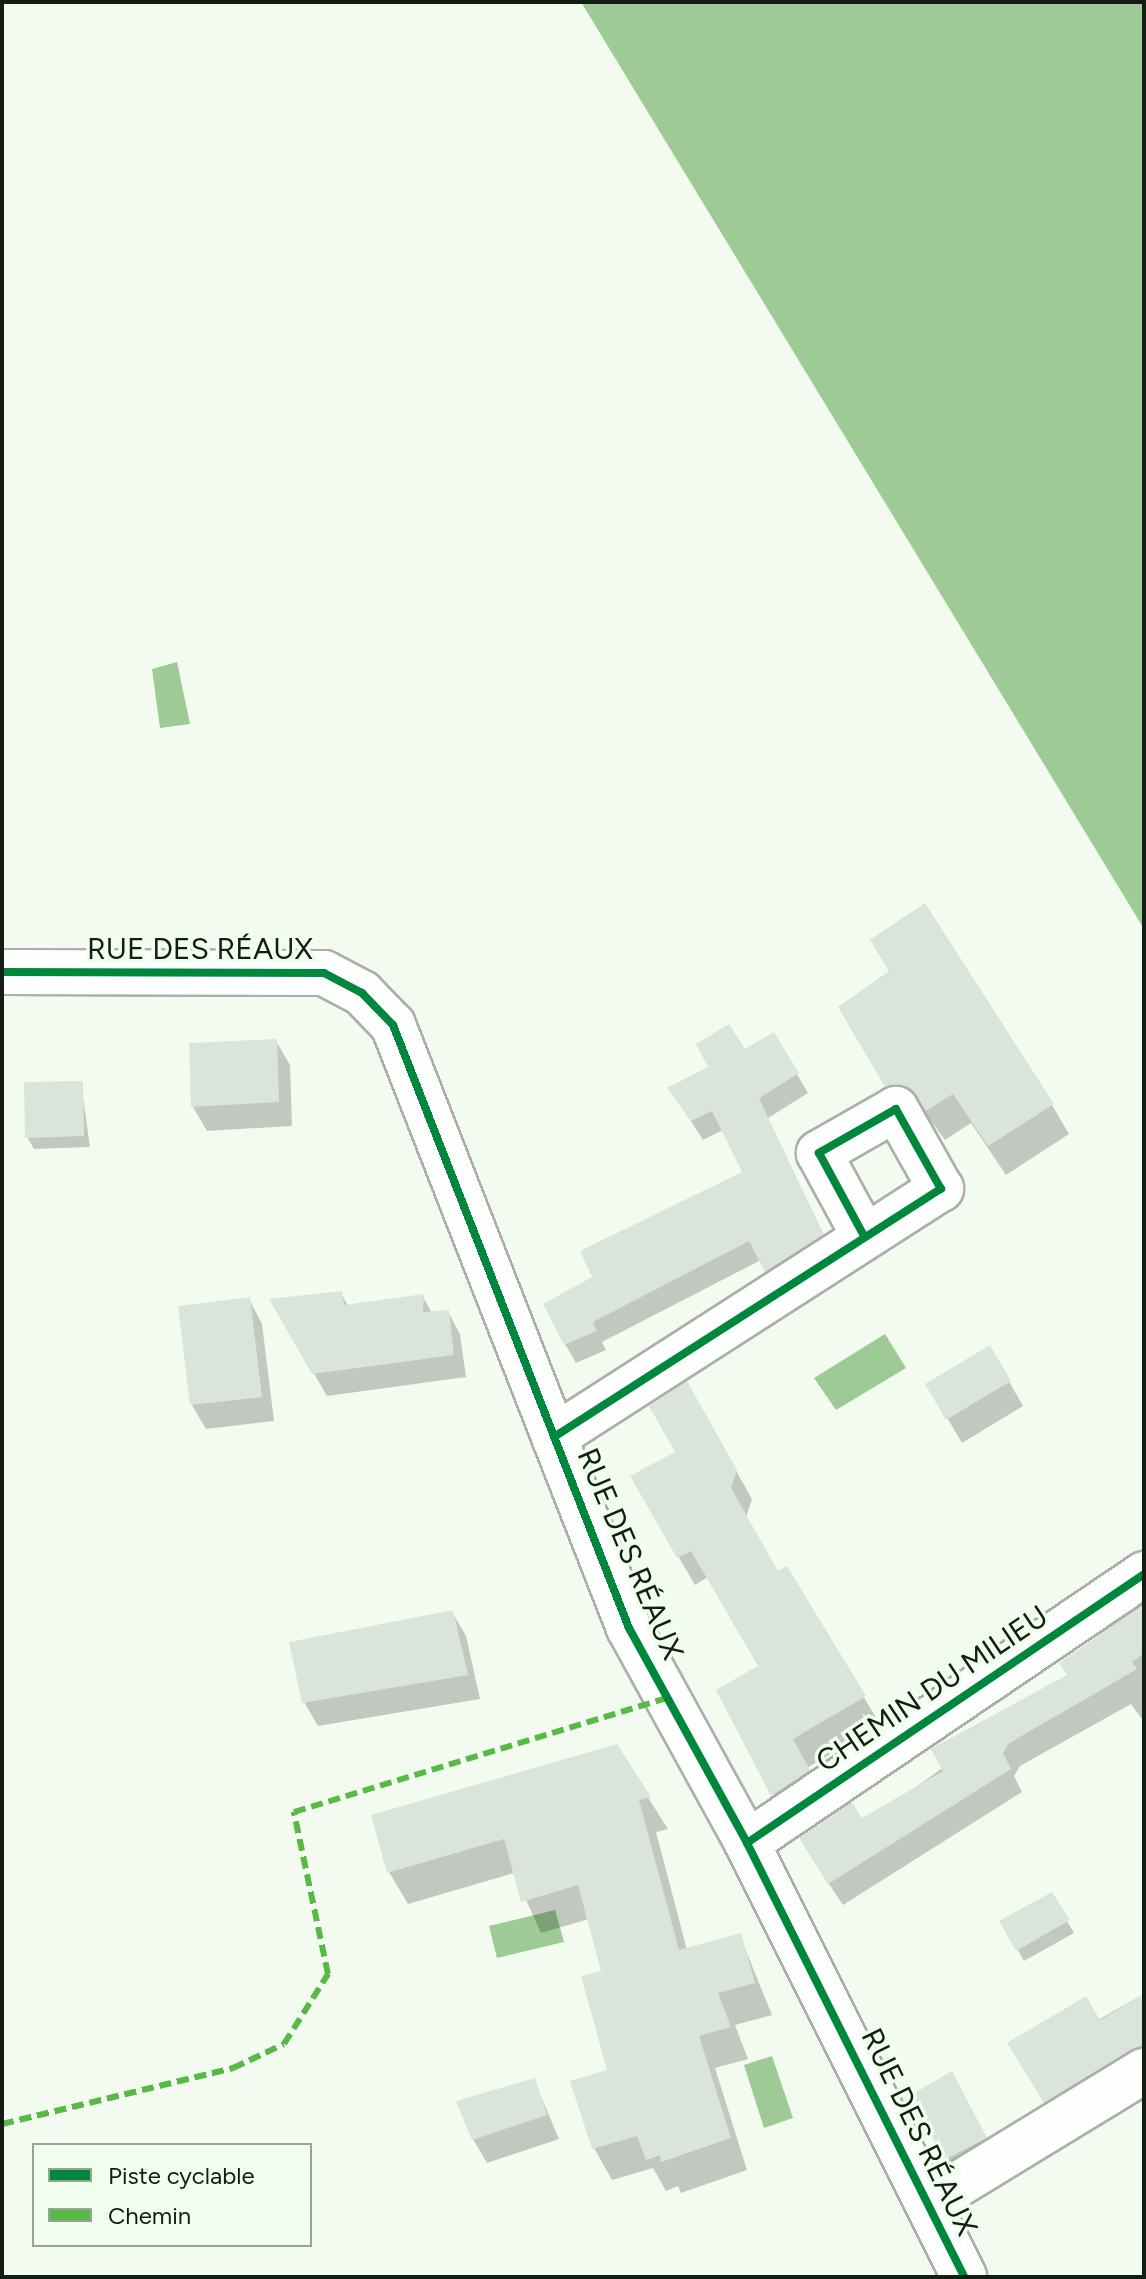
<!DOCTYPE html>
<meta charset="utf-8">
<style>
body{margin:0}
#map{position:relative;width:1146px;height:2279px;overflow:hidden;background:#f3fbf1;font-family:Figtree,sans-serif}
div>[style]{position:absolute}
[style*='--x']{left:calc(var(--x)*1px);top:calc(var(--y)*1px);width:calc(var(--w)*1px);rotate:calc(var(--a)*1deg)}
.water>*{inset:0;background:#9dca95}
.shadow>*{inset:0;background:#0003}
.building>*{inset:0;background:#dbe4da}
.roads{filter:drop-shadow(2px 0 #a9b0a7) drop-shadow(-2px 0 #a9b0a7) drop-shadow(0 2px #a9b0a7) drop-shadow(0 -2px #a9b0a7)}
.minor>*{height:44px;margin:-22px;padding:0 22px;transform-origin:22px;border-radius:22px;background:#fdfefd}
.quiet>*{height:6px;margin-top:-3px;transform-origin:0;background:repeating-linear-gradient(90deg,#58b947 0 12px,transparent 0 18px)}
.cycleway>*{height:8px;margin:-4px;padding:0 4px;transform-origin:4px;border-radius:4px;background:#00873e}
span{translate:-50% -50%;white-space:nowrap;text-align:center;line-height:1.15;-webkit-text-stroke:7px #f0ffed;paint-order:stroke}
.street-label{font-size:30px;color:#141d13}
.frame{position:absolute;inset:0;border:4px solid #141d13;pointer-events:none}
.legend{position:absolute;left:32px;top:2143px;width:280px;height:104px;box-sizing:border-box;background:#f0ffed;border:2px solid #98a596;margin:0;padding:10px 14px;list-style:none;font-size:24px;color:#141d13}
.legend li{display:flex;align-items:center;gap:16px;height:40px}
.legend b{width:40px;border:2px solid #98a596}
</style>
<div id="map">
<div class="water">
<div style="clip-path:polygon(581px 2px,1144px 2px,1144px 929px)"></div>
<div style="clip-path:polygon(177px 662px,190px 724px,160px 728px,152px 669px)"></div>
<div style="clip-path:polygon(885px 1334px,906px 1368px,836px 1410px,814px 1378px)"></div>
<div style="clip-path:polygon(555px 1910px,564px 1942px,497px 1958px,489px 1926px)"></div>
<div style="clip-path:polygon(772px 2056px,793px 2118px,764px 2128px,744px 2065px)"></div>
</div>
<div class="shadow">
<div style="clip-path:polygon(891px 972px,1052px 1105px,1069px 1134px,1006px 1175px,971px 1123px,945px 1140px,928px 1117px,905px 1116px,841px 1008px)"></div>
<div style="clip-path:polygon(774px 1035px,808px 1093px,768px 1118px,833px 1255px,778px 1290px,761px 1260px,602px 1342px,606px 1350px,576px 1363px,565px 1344px,594px 1278px,744px 1173px,723px 1130px,703px 1140px,670px 1089px)"></div>
<div style="clip-path:polygon(276px 1041px,290px 1065px,292px 1126px,207px 1131px,193px 1107px)"></div>
<div style="clip-path:polygon(81px 1083px,90px 1147px,34px 1149px,27px 1137px)"></div>
<div style="clip-path:polygon(341px 1293px,348px 1306px,423px 1297px,432px 1313px,448px 1312px,460px 1334px,466px 1377px,327px 1396px,272px 1301px)"></div>
<div style="clip-path:polygon(249px 1299px,262px 1324px,274px 1421px,206px 1429px,192px 1405px)"></div>
<div style="clip-path:polygon(990px 1348px,1023px 1406px,962px 1443px,928px 1385px)"></div>
<div style="clip-path:polygon(687px 1384px,752px 1499px,746px 1517px,778px 1573px,786px 1569px,880px 1724px,807px 1768px,824px 1798px,789px 1822px,719px 1690px,761px 1667px,708px 1577px,695px 1585px,632px 1477px,677px 1452px)"></div>
<div style="clip-path:polygon(1144px 1601px,1144px 1722px,1131px 1704px,1020px 1766px,1014px 1776px,1022px 1792px,843px 1905px,814px 1861px,1069px 1676px,1062px 1664px)"></div>
<div style="clip-path:polygon(452px 1612px,466px 1636px,480px 1699px,318px 1726px,304px 1702px)"></div>
<div style="clip-path:polygon(616px 1747px,668px 1829px,656px 1832px,687px 1950px,740px 1936px,772px 2015px,735px 2025px,748px 2059px,715px 2068px,747px 2170px,681px 2193px,678px 2186px,666px 2191px,653px 2168px,612px 2180px,594px 2148px,609px 2071px,604px 1972px,589px 1919px,541px 1933px,514px 1873px,408px 1904px,389px 1872px)"></div>
<div style="clip-path:polygon(1051px 1894px,1074px 1933px,1024px 1961px,1002px 1922px)"></div>
<div style="clip-path:polygon(1144px 1994px,1144px 2069px,1056px 2121px,1021px 2063px)"></div>
<div style="clip-path:polygon(534px 2080px,559px 2139px,487px 2163px,473px 2139px)"></div>
<div style="clip-path:polygon(965px 2098px,999px 2162px,959px 2183px,945px 2159px)"></div>
</div>
<div class="building">
<div style="clip-path:polygon(925px 903px,1054px 1104px,988px 1146px,953px 1094px,926px 1111px,909px 1088px,885px 1087px,838px 1007px,889px 971px,870px 940px)"></div>
<div style="clip-path:polygon(729px 1024px,745px 1049px,774px 1032px,799px 1073px,759px 1098px,823px 1235px,765px 1272px,749px 1241px,593px 1322px,597px 1331px,564px 1345px,543px 1304px,592px 1277px,580px 1251px,742px 1172px,712px 1111px,691px 1121px,667px 1088px,708px 1067px,696px 1044px)"></div>
<div style="clip-path:polygon(277px 1039px,279px 1102px,191px 1107px,189px 1043px)"></div>
<div style="clip-path:polygon(83px 1081px,84px 1136px,25px 1138px,24px 1082px)"></div>
<div style="clip-path:polygon(342px 1291px,344px 1305px,424px 1294px,423px 1312px,449px 1310px,454px 1355px,312px 1374px,269px 1299px)"></div>
<div style="clip-path:polygon(250px 1297px,262px 1397px,190px 1405px,178px 1306px)"></div>
<div style="clip-path:polygon(990px 1345px,1011px 1381px,946px 1420px,925px 1384px)"></div>
<div style="clip-path:polygon(687px 1381px,737px 1470px,731px 1488px,778px 1571px,787px 1566px,866px 1696px,793px 1739px,810px 1770px,771px 1796px,716px 1690px,758px 1666px,691px 1551px,677px 1558px,630px 1476px,675px 1452px,649px 1406px)"></div>
<div style="clip-path:polygon(1144px 1604px,1144px 1653px,1132px 1662px,1137px 1669px,1008px 1744px,1003px 1753px,1011px 1769px,828px 1884px,799px 1838px,852px 1802px,862px 1818px,943px 1771px,931px 1749px,1067px 1675px,1059px 1663px)"></div>
<div style="clip-path:polygon(453px 1610px,468px 1675px,302px 1703px,289px 1642px)"></div>
<div style="clip-path:polygon(617px 1744px,651px 1797px,639px 1800px,679px 1950px,741px 1933px,755px 1983px,718px 1993px,731px 2027px,699px 2036px,731px 2138px,661px 2162px,660px 2155px,646px 2160px,637px 2136px,592px 2149px,570px 2081px,607px 2070px,581px 1976px,601px 1971px,578px 1885px,521px 1902px,504px 1839px,387px 1873px,371px 1815px)"></div>
<div style="clip-path:polygon(1052px 1892px,1070px 1920px,1016px 1951px,999px 1921px)"></div>
<div style="clip-path:polygon(1144px 1994px,1144px 2044px,1044px 2103px,1007px 2043px,1086px 1996px,1100px 2020px)"></div>
<div style="clip-path:polygon(952px 2071px,987px 2138px,944px 2160px,911px 2095px)"></div>
<div style="clip-path:polygon(535px 2078px,547px 2115px,472px 2140px,456px 2101px)"></div>
</div>
<div class="roads">
<div class="minor">
<div style="--x:2;--y:972;--w:322;--a:0.2"></div>
<div style="--x:324;--y:973;--w:43;--a:27.8"></div>
<div style="--x:362;--y:993;--w:45;--a:45.9"></div>
<div style="--x:393;--y:1025;--w:648;--a:68.63"></div>
<div style="--x:629;--y:1628;--w:245;--a:61.2"></div>
<div style="--x:747;--y:1843;--w:485;--a:63.4"></div>
<div style="--x:554;--y:1437;--w:460;--a:-32.7"></div>
<div style="--x:941;--y:1189;--w:92;--a:-119.4"></div>
<div style="--x:896;--y:1109;--w:89;--a:150.3"></div>
<div style="--x:819;--y:1153;--w:92;--a:61.5"></div>
<div style="--x:747;--y:1843;--w:480;--a:-34.1"></div>
<div style="--x:929;--y:2202;--w:252;--a:-31.4"></div>
</div>
</div>
<div class="quiet">
<div style="--x:2;--y:2124;--w:238;--a:-13.6"></div>
<div style="--x:233;--y:2068;--w:56;--a:-25.2"></div>
<div style="--x:284;--y:2044;--w:83;--a:-57.8"></div>
<div style="--x:328;--y:1974;--w:166;--a:-101.9"></div>
<div style="--x:294;--y:1812;--w:391;--a:-17"></div>
</div>
<div class="cycleway">
<div style="--x:2;--y:972;--w:322;--a:0.2"></div>
<div style="--x:324;--y:973;--w:43;--a:27.8"></div>
<div style="--x:362;--y:993;--w:45;--a:45.9"></div>
<div style="--x:393;--y:1025;--w:648;--a:68.63"></div>
<div style="--x:629;--y:1628;--w:245;--a:61.2"></div>
<div style="--x:747;--y:1843;--w:485;--a:63.4"></div>
<div style="--x:554;--y:1437;--w:460;--a:-32.7"></div>
<div style="--x:941;--y:1189;--w:92;--a:-119.4"></div>
<div style="--x:896;--y:1109;--w:89;--a:150.3"></div>
<div style="--x:819;--y:1153;--w:92;--a:61.5"></div>
<div style="--x:747;--y:1843;--w:480;--a:-34.1"></div>
</div>
<div class="street-label">
<span style="left:200px;top:949px">RUE DES RÉAUX</span>
<span style="left:630px;top:1554px;rotate:67deg">RUE DES RÉAUX</span>
<span style="left:932px;top:1689px;rotate:-34deg">CHEMIN DU MILIEU</span>
<span style="left:919px;top:2132px;rotate:64deg">RUE DES RÉAUX</span>
</div>
<div class="frame"></div>
<ul class="legend">
<li><b style="height:10px;background:#00873e"></b>Piste cyclable</li>
<li><b style="height:10px;background:#58b947"></b>Chemin</li>
</ul>
</div>
